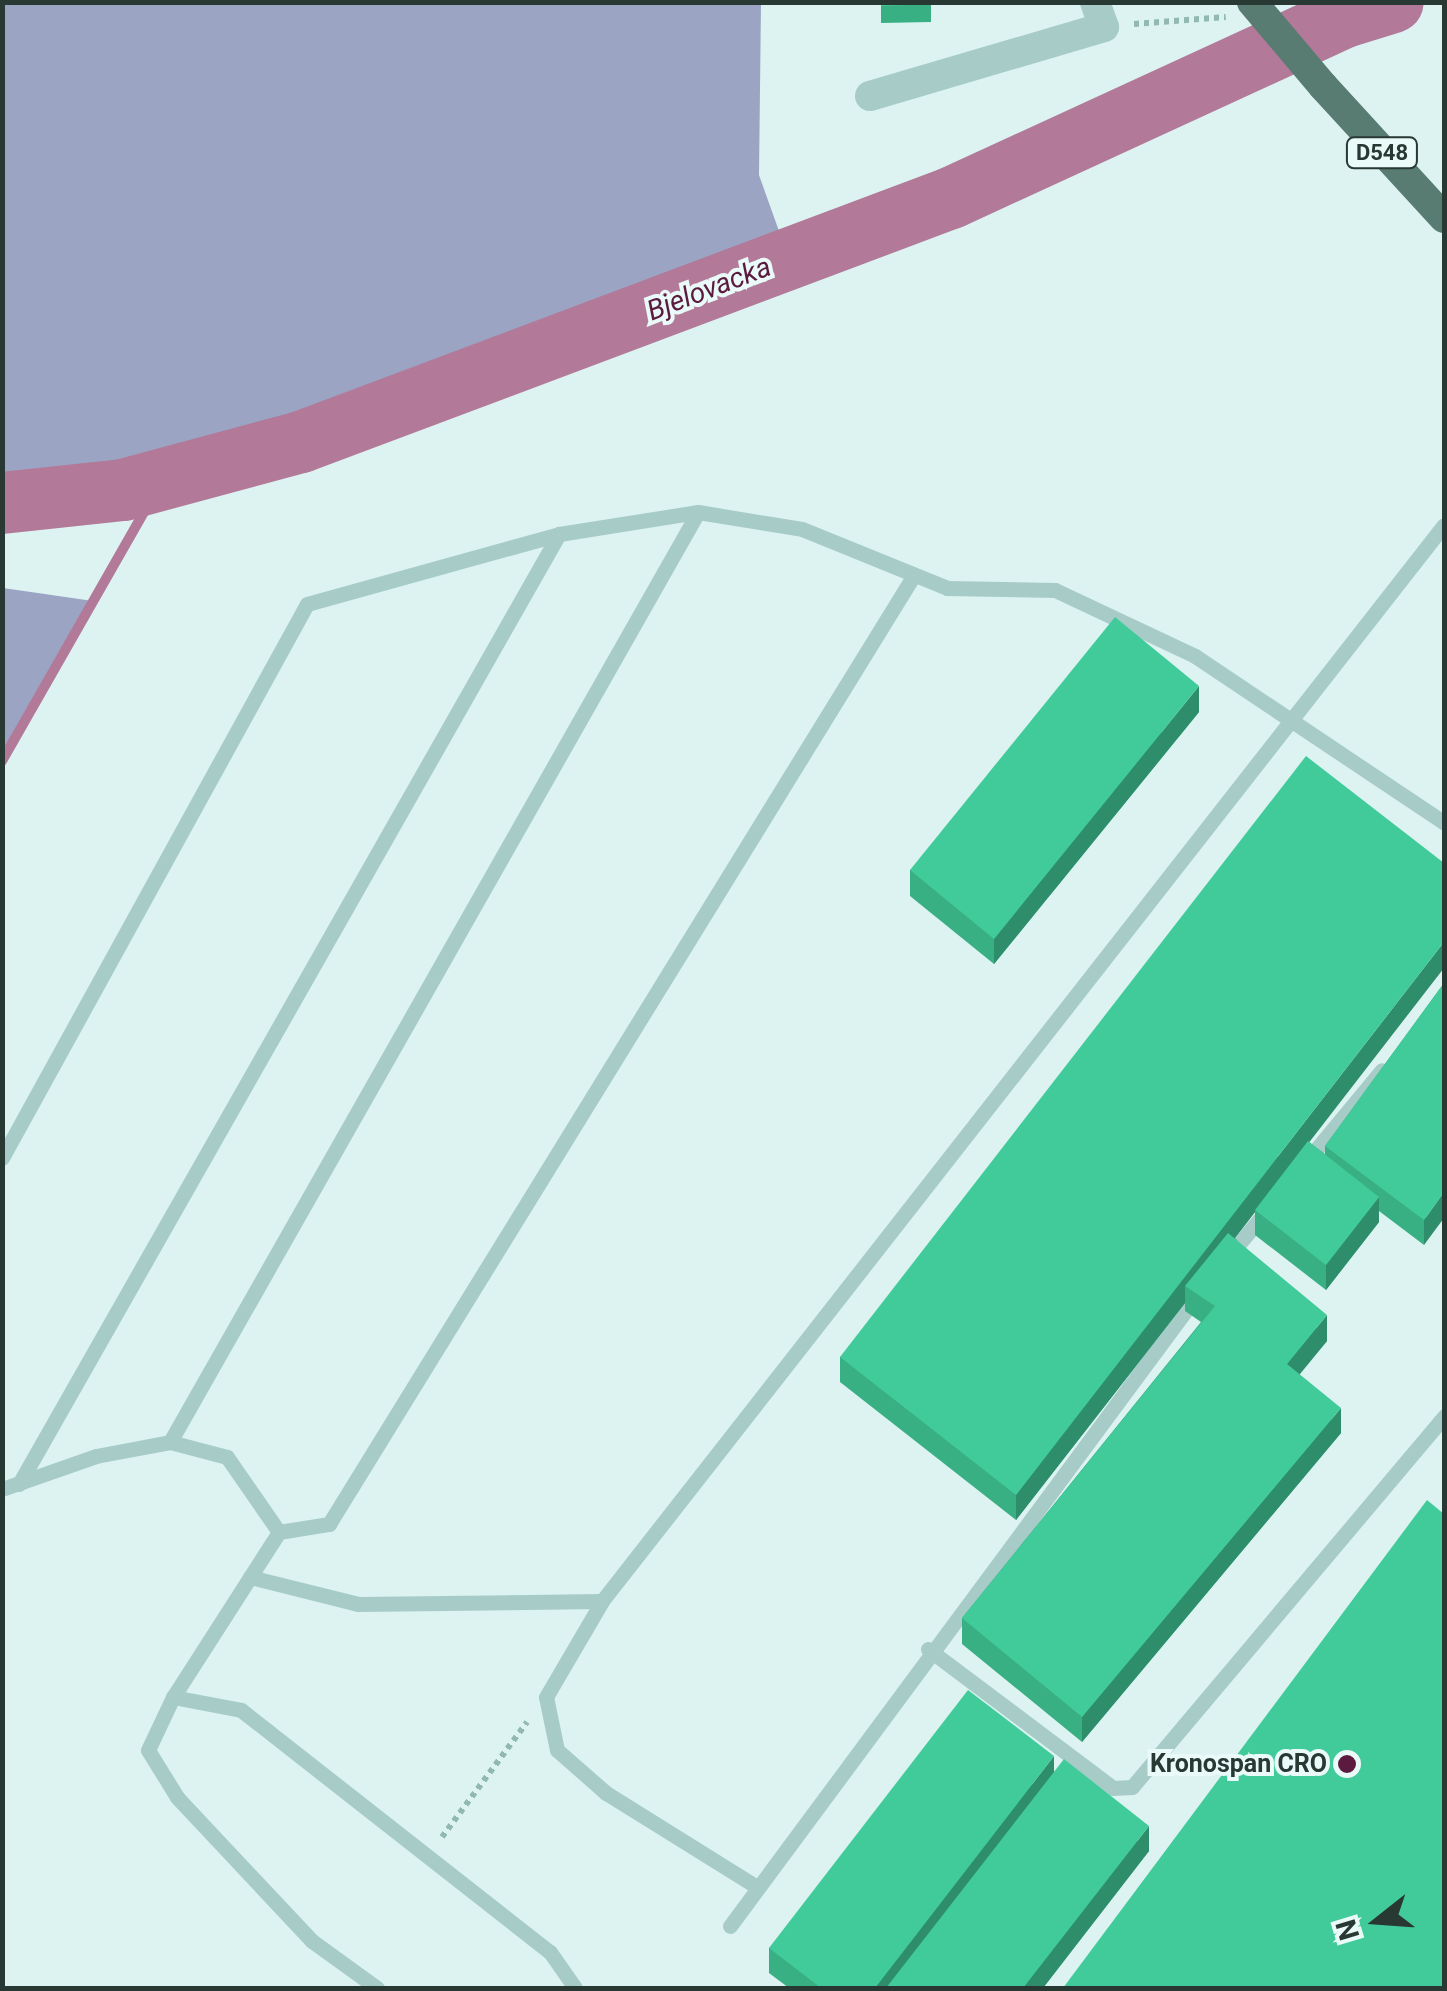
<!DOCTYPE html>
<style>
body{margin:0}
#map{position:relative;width:1447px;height:1991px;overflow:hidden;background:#dcf3f2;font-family:Roboto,sans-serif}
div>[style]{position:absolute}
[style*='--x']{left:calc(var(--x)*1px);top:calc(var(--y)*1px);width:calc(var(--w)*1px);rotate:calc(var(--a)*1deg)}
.green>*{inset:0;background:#9ba5c3}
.stream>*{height:10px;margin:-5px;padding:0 5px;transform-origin:5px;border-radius:5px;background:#b27999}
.river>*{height:62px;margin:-31px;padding:0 31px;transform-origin:31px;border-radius:31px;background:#b27999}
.path>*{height:6px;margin-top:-3px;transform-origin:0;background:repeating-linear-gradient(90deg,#91b8b1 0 5px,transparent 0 10px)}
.lane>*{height:15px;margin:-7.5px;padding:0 7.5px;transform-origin:7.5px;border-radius:7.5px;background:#a7ccc7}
.street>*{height:30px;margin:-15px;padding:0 15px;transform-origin:15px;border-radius:15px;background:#a7ccc7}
.primary>*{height:30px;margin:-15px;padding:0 15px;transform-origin:15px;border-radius:15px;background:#587b72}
.primary-bridge>*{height:30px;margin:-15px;padding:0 15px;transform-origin:15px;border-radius:15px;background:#587b72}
.wall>*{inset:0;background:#39af84}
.shaded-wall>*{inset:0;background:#2e8e6c}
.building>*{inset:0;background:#42cb9a}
.dots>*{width:28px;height:28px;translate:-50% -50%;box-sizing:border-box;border:5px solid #e9faf9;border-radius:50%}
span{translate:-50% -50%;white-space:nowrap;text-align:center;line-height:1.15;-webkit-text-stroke:8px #e9faf9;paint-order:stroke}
.shield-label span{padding:2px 8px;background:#e9faf9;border:2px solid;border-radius:8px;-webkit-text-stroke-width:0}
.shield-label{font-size:22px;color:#283833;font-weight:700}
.poi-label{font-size:25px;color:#283833;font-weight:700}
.right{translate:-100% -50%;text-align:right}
.water-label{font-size:28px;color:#5c1b3e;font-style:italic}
.frame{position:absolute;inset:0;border:5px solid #283833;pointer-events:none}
.north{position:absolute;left:1327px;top:1871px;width:100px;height:100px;-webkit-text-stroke:8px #e9faf9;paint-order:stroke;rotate:253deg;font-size:28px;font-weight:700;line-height:40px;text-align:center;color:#283833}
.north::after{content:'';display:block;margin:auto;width:35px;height:45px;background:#283833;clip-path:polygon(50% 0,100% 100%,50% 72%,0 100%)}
</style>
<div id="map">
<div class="green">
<div style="clip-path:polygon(2px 3px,761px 3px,759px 175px,789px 259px,301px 442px,67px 501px,3px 503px)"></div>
<div style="clip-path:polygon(3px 588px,93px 601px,3px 761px,2px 588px)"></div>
</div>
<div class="stream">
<div style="--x:2;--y:761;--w:325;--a:-60.3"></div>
</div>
<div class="river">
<div style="--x:2;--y:503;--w:122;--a:-6.1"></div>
<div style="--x:123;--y:490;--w:184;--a:-15.1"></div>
<div style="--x:301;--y:442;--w:694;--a:-20.58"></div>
<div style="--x:951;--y:198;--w:434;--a:-24.7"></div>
<div style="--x:1345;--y:17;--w:50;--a:-17.4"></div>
</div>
<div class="path">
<div style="--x:1134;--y:24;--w:92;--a:-4.4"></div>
<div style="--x:442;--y:1837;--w:143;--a:-53.5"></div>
</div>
<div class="lane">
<div style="--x:2;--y:1158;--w:632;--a:-61.17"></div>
<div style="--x:307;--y:604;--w:262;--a:-15.5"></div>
<div style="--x:559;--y:534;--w:141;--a:-9"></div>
<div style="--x:698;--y:512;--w:105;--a:9.3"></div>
<div style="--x:802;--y:529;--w:157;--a:22.1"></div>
<div style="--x:947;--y:588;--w:108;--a:1.1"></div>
<div style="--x:1055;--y:590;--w:155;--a:25.2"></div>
<div style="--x:1195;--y:656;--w:300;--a:33.8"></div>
<div style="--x:1304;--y:1164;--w:122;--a:-50.3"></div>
<div style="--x:1228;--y:1257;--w:62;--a:-50.2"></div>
<div style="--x:170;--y:1442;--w:1069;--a:-60.41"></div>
<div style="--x:19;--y:1484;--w:1093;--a:-60.39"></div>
<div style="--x:2;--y:1489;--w:100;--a:-19.3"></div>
<div style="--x:96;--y:1456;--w:75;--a:-10.7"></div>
<div style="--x:170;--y:1442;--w:59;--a:14.7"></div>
<div style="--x:227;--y:1457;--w:91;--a:55.3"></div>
<div style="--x:279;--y:1532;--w:196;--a:122.7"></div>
<div style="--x:279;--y:1532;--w:51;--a:-9.1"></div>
<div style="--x:329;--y:1524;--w:1115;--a:-58.35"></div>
<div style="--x:250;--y:1577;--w:111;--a:14"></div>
<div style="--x:358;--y:1604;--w:244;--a:-0.7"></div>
<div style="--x:928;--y:1649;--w:231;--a:36.9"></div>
<div style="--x:1113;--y:1788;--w:19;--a:-3"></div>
<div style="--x:1132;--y:1787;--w:485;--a:-49.9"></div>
<div style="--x:757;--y:1887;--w:178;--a:-148.1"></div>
<div style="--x:606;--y:1793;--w:65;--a:-138.7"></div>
<div style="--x:557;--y:1750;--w:54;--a:-101.7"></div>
<div style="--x:546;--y:1697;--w:111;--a:-59.7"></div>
<div style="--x:602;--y:1601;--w:1366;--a:-51.96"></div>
<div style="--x:730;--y:1926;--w:786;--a:-53.48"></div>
<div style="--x:377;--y:1988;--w:80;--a:-144.1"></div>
<div style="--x:312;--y:1941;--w:197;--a:-133.2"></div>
<div style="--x:177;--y:1797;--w:55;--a:-121.7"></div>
<div style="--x:148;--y:1750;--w:59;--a:-64.7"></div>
<div style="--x:173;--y:1697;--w:69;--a:10.8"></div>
<div style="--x:241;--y:1710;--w:392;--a:38.1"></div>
<div style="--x:550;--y:1952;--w:44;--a:55.2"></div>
</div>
<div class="street">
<div style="--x:870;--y:96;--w:244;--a:-16.4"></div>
<div style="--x:1104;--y:27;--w:27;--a:-110"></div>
</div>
<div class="primary">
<div style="--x:1323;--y:86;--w:179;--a:47.5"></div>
</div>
<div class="primary-bridge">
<div style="--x:1252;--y:2;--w:110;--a:49.8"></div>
</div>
<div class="wall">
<div style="clip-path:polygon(881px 2px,931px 2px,931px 22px,881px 23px)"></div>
<div style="clip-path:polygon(1199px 712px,994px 964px,910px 896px,910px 870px)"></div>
<div style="clip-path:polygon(1444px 983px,1424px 1245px,1379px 1211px,1379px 1222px,1326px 1290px,1255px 1235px,1255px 1212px,1235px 1238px,1327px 1341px,1299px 1374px,1341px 1433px,1082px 1742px,962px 1644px,962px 1618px,1201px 1322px,1185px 1311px,1185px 1303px,1016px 1520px,840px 1382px,840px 1357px,1309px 1142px,1325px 1154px,1325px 1146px)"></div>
<div style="clip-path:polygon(1054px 1771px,1149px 1851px,1043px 1988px,789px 1988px,769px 1973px,769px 1948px)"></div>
</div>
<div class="shaded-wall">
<div style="clip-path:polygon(1199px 686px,1199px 712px,994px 964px,994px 939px)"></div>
<div style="clip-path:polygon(1444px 942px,1444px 968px,1256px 1211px,1255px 1210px,1255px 1212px,1194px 1291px,1185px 1286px,1185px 1303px,1016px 1520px,1016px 1495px)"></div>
<div style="clip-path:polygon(1444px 1192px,1444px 1218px,1424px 1245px,1424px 1220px)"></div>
<div style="clip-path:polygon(1379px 1197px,1379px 1222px,1326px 1290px,1326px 1265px)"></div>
<div style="clip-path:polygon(1327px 1315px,1327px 1341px,1287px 1390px,1287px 1364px)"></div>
<div style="clip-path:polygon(1341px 1408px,1341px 1433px,1082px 1742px,1082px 1717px)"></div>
<div style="clip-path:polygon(1054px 1756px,1054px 1782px,895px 1988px,875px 1988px)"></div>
<div style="clip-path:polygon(1149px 1826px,1149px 1851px,1043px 1988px,1023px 1988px)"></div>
</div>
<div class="building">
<div style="clip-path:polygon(881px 2px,931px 2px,931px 4px,881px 6px)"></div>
<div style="clip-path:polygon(1115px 617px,1199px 686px,994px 939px,910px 870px)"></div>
<div style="clip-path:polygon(1306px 756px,1444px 863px,1444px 942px,1016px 1495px,840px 1357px)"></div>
<div style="clip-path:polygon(1444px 983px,1444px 1192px,1424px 1220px,1325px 1146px)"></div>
<div style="clip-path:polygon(1308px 1141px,1379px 1197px,1326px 1265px,1255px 1210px)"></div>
<div style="clip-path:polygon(1228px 1233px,1327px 1315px,1287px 1364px,1341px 1408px,1082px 1717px,962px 1618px,1215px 1306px,1185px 1286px)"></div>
<div style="clip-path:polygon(1427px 1500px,1444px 1514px,1444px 1988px,1063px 1988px)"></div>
<div style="clip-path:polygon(968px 1690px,1054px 1756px,875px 1988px,821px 1988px,769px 1948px)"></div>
<div style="clip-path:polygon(1064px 1759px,1149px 1826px,1023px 1988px,886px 1988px)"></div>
</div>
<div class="dots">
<div style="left:1347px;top:1764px;background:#5c1b3e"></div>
</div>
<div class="shield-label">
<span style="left:1382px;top:153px">D548</span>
</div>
<div class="poi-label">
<span class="right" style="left:1327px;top:1764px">Kronospan CRO</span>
</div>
<div class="water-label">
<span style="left:709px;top:289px;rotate:-21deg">Bjelovacka</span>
</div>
<div class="frame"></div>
<div class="north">N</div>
</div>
